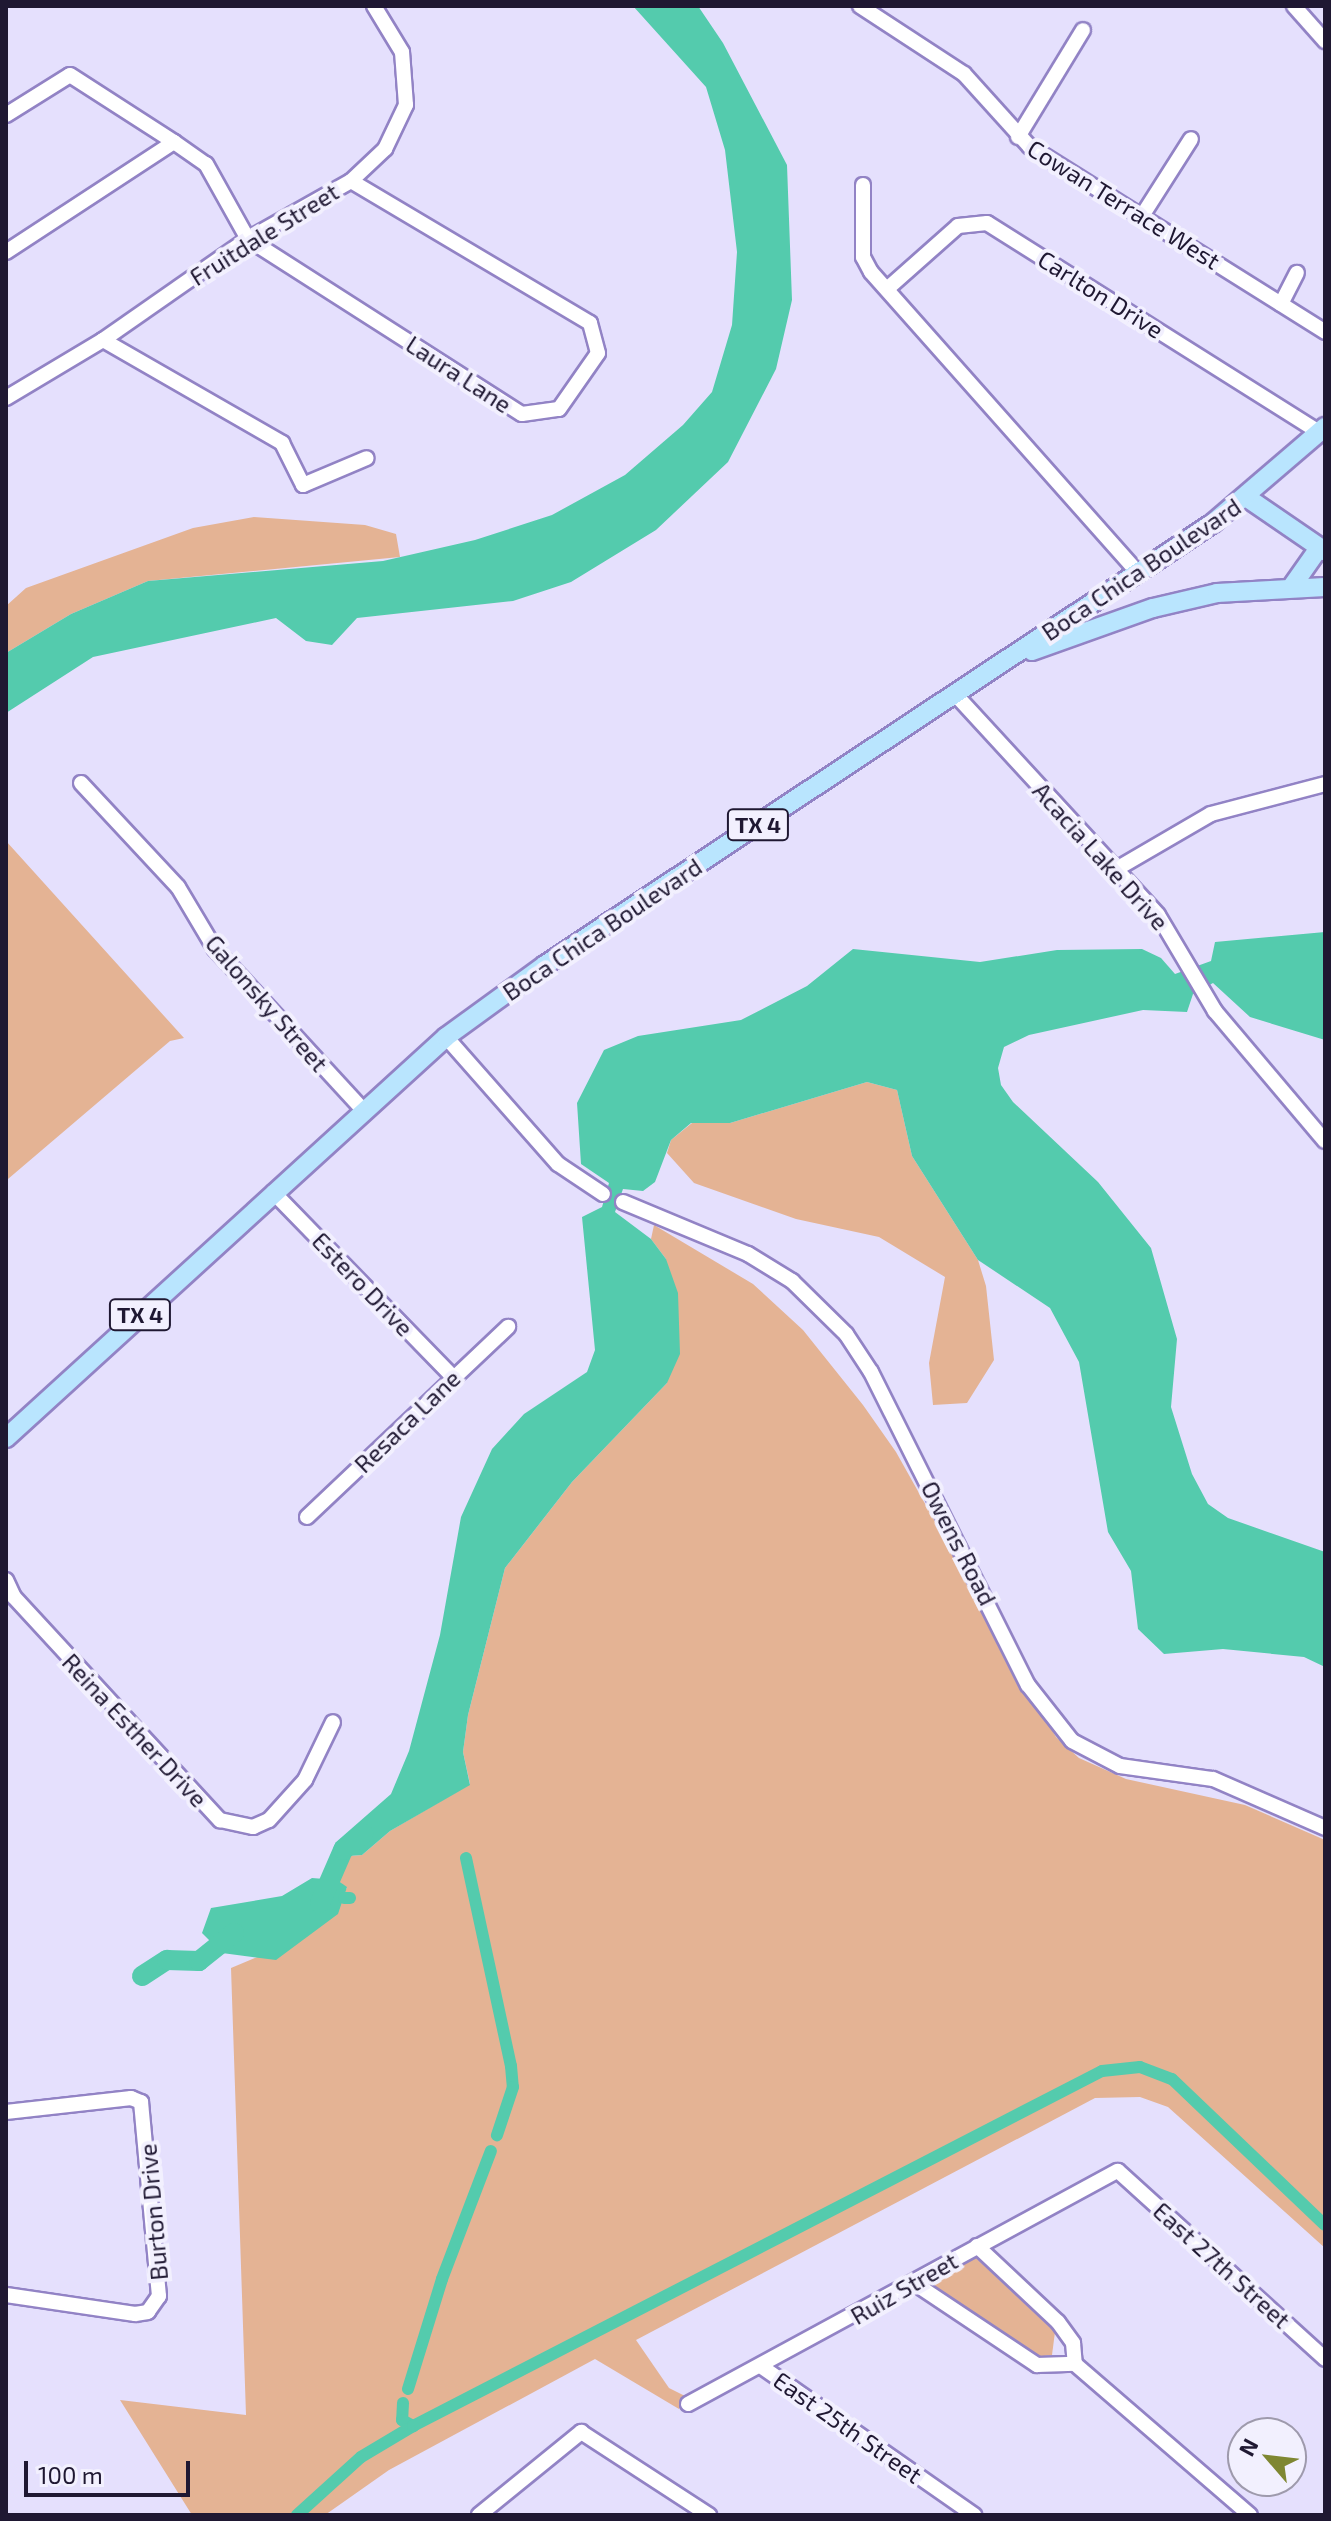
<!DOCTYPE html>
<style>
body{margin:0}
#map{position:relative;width:1331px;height:2521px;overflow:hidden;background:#e5e0fd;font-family:"Exo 2",sans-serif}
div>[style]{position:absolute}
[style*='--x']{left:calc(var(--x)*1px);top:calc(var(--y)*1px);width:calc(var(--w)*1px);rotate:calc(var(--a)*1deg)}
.green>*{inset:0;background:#e4b394}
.water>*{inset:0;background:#54cbad}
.canal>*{height:12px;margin:-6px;padding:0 6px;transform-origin:6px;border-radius:6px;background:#54cbad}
.river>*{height:20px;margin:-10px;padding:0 10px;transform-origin:10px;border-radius:10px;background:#54cbad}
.roads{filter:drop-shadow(2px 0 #9283c5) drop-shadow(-2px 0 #9283c5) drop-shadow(0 2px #9283c5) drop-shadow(0 -2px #9283c5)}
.minor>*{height:14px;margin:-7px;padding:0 7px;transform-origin:7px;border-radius:7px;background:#fff}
.major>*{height:18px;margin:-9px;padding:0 9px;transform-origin:9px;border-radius:9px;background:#b9e5fe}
span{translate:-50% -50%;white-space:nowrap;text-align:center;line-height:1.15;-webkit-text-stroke:8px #f2f0fe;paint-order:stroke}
.shield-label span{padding:2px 6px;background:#f2f0fe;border:2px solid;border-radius:6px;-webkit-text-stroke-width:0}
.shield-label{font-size:22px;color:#1f1832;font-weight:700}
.street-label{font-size:24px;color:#1f1832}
.frame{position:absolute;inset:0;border:8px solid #1f1832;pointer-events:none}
.north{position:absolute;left:1227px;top:2417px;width:80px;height:80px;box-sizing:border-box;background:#f2f0fe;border:2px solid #9e9aac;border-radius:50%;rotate:298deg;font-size:22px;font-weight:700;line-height:32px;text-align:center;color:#1f1832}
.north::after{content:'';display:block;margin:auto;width:28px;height:36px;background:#7f8732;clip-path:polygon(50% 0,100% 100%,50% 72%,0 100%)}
.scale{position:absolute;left:24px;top:2461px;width:166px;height:36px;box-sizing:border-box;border:4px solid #1f1832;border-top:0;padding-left:10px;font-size:24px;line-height:28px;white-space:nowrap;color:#1f1832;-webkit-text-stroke:6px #f2f0fe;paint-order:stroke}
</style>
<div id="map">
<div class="green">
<div style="clip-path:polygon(254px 517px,365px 525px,396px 534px,400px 557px,148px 581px,71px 614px,6px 653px,6px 606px,26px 588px,193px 528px)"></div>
<div style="clip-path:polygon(6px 841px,184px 1038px,170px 1041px,8px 1179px)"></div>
<div style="clip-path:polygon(867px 1082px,897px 1090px,912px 1156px,978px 1260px,986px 1286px,994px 1360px,967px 1403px,933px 1405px,929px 1363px,945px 1277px,879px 1237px,796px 1219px,694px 1183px,667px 1153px,671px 1140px,692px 1123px,730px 1123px)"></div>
<div style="clip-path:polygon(654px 1225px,753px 1284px,803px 1330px,863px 1405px,896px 1452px,1056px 1737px,1079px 1758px,1126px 1779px,1245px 1805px,1325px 1840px,1325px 2248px,1168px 2107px,1140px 2097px,1095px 2098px,636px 2340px,669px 2388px,687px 2397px,679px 2409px,595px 2359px,389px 2470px,325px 2515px,192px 2515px,120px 2400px,246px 2415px,231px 1968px,267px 1953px,347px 1888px,337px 1880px,349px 1856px,362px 1855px,390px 1831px,470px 1784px,463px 1752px,468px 1715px,505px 1568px,572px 1482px,667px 1383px,666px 1259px,651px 1239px)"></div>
<div style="clip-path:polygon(975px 2257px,1055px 2332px,1052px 2355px,1036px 2357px,931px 2284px)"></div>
</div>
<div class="water">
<div style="clip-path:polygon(633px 6px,698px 6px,723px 43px,787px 165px,792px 300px,776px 369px,728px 462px,656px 530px,571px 582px,513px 601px,357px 618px,332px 645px,306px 641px,276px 618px,93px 657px,6px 713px,6px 653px,71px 614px,148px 581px,383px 561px,475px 540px,552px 515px,625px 475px,683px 425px,712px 392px,732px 325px,737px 252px,725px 150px,706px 87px)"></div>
<div style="clip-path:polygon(1325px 932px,1325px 1040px,1250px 1017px,1213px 983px,1193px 994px,1187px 1012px,1143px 1010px,1029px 1035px,1004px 1047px,998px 1068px,1001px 1085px,1013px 1102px,1098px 1182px,1151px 1248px,1177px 1339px,1171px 1407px,1192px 1474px,1208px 1504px,1228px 1518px,1325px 1552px,1325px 1667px,1304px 1657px,1223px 1649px,1164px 1654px,1138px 1629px,1131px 1571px,1108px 1532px,1079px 1362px,1050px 1308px,978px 1260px,912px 1156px,897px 1090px,867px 1082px,730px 1123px,691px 1123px,671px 1140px,655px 1182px,643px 1191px,623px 1189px,615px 1212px,651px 1239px,666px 1259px,678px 1293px,680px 1354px,667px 1383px,572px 1482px,505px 1568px,468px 1715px,463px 1752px,470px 1785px,390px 1831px,362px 1855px,349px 1856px,335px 1843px,391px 1794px,409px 1751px,440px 1635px,461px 1517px,492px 1449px,524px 1414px,587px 1372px,595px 1350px,582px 1217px,602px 1207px,609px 1183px,581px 1164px,577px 1103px,604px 1050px,638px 1036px,741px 1020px,807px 986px,853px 949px,980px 962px,1057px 950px,1142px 949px,1161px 958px,1175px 974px,1211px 961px,1215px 942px)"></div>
<div style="clip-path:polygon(312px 1878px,337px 1880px,347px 1887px,338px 1914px,276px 1960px,222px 1953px,202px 1933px,211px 1908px,282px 1896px)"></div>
</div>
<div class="canal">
<div style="--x:466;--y:1858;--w:213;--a:77.8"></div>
<div style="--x:511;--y:2066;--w:21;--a:85"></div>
<div style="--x:513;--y:2087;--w:51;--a:108.4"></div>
<div style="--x:344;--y:1898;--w:6;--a:0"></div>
<div style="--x:408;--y:2389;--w:115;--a:-72.8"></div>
<div style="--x:442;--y:2279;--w:137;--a:-69.1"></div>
<div style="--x:403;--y:2403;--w:17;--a:93"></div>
<div style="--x:402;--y:2420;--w:13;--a:29"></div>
<div style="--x:297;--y:2515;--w:86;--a:-42.2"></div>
<div style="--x:361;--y:2457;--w:61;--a:-30.8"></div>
<div style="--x:413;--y:2426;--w:775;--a:-27.26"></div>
<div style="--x:1102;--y:2071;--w:38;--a:-6"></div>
<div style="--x:1140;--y:2067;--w:34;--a:21"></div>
<div style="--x:1172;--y:2079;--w:211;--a:43.7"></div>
</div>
<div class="river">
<div style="--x:320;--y:1903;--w:58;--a:-66.5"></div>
<div style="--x:343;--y:1850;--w:26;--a:-39"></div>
<div style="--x:142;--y:1976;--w:30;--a:-33"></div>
<div style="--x:167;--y:1960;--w:32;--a:2"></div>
<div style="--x:199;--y:1961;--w:45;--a:-38.7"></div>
</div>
<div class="roads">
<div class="minor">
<div style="--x:860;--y:6;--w:124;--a:33.2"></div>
<div style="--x:964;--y:74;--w:97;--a:47.9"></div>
<div style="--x:1029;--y:146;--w:350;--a:32.1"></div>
<div style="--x:1294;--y:6;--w:47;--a:48.5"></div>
<div style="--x:6;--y:115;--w:75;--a:-32"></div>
<div style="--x:70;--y:75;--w:124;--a:32.8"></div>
<div style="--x:174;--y:142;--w:201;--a:146.8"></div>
<div style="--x:1018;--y:137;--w:125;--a:-58.7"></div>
<div style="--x:174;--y:142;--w:39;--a:35"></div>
<div style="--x:206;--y:164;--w:86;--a:60.8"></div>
<div style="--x:248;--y:239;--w:325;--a:32.6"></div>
<div style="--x:522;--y:414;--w:37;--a:-8"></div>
<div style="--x:559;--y:409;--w:68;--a:-55.1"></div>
<div style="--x:598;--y:353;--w:31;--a:-105"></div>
<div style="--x:590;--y:323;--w:278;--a:-149.3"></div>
<div style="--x:863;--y:185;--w:72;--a:90"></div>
<div style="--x:863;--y:257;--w:17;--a:62"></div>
<div style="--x:871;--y:272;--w:402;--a:48.4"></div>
<div style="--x:1142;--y:216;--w:91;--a:-57.5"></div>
<div style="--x:887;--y:289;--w:95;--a:-41.6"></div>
<div style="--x:958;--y:226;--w:29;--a:-6"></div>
<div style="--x:987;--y:223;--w:394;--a:32.2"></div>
<div style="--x:1281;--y:304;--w:35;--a:-63"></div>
<div style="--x:103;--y:340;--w:207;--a:29.9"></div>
<div style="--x:282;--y:443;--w:47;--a:63.4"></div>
<div style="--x:303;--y:485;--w:69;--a:-22.9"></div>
<div style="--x:6;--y:398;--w:113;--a:-30.9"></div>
<div style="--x:103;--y:340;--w:177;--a:-34.9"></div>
<div style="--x:248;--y:239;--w:118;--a:-29.4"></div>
<div style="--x:351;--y:181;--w:47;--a:-43.3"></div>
<div style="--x:385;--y:149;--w:49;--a:-64.5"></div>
<div style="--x:406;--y:105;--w:53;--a:-94.3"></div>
<div style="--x:402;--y:52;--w:54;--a:-121.3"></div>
<div style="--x:954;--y:693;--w:301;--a:47.4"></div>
<div style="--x:1158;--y:915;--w:112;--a:59.3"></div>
<div style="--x:1215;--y:1011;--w:170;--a:49.8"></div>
<div style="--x:81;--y:783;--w:142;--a:47"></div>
<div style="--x:178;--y:887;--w:72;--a:59.2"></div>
<div style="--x:215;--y:949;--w:220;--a:47.4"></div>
<div style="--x:1113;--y:871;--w:113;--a:-30.2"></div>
<div style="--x:1211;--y:814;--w:118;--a:-14.7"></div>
<div style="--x:446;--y:1037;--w:169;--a:48.6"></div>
<div style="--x:558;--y:1164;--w:54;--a:33.7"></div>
<div style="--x:273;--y:1192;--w:258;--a:45.8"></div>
<div style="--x:623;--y:1202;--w:135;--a:22.6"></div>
<div style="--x:748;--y:1254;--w:52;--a:31.5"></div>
<div style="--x:792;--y:1281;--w:76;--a:44.5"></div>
<div style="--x:846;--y:1334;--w:45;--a:56.7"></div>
<div style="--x:871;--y:1372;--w:350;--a:63.4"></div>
<div style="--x:1028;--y:1685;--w:71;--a:51.8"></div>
<div style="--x:1072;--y:1741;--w:54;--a:27.5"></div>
<div style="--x:1120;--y:1766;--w:94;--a:8"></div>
<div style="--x:1213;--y:1779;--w:122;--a:23.6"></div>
<div style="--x:307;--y:1517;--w:277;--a:-43.4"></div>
<div style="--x:6;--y:1580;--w:19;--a:65"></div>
<div style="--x:14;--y:1597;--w:304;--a:47.3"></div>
<div style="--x:220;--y:1820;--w:34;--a:12"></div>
<div style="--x:253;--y:1827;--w:17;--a:-24"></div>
<div style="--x:269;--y:1820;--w:54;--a:-48"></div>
<div style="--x:305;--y:1780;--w:64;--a:-64.2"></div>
<div style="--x:6;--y:2112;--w:126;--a:-6.4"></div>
<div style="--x:131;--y:2098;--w:11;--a:22"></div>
<div style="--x:141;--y:2102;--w:195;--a:84.7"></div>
<div style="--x:159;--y:2296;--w:19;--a:125"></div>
<div style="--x:148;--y:2312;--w:13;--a:171"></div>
<div style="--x:135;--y:2314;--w:130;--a:-171.6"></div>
<div style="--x:977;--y:2246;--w:111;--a:43.2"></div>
<div style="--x:1058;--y:2322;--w:26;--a:54"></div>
<div style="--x:1073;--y:2343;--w:21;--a:85"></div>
<div style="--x:1075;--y:2364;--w:231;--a:40.8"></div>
<div style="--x:914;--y:2283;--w:148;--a:33.7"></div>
<div style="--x:1037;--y:2365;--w:38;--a:-2"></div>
<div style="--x:762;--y:2367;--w:259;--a:34.9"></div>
<div style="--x:688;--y:2404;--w:489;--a:-28.5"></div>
<div style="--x:1118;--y:2171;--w:280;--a:42.2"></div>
<div style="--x:479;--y:2515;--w:132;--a:-39.1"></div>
<div style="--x:581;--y:2432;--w:153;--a:33"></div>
</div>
<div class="major">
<div style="--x:1246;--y:497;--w:96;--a:34.4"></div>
<div style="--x:1293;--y:585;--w:45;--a:-54.9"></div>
<div style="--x:1032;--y:651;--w:128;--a:-19.6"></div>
<div style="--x:1153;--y:608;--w:66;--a:-13.2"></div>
<div style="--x:1217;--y:593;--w:108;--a:-3.2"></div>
<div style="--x:6;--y:1438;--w:595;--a:-42.34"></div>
<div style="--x:446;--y:1037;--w:122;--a:-36"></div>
<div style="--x:545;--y:965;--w:801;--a:-33.49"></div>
<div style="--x:1213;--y:523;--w:148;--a:-40.6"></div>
</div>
</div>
<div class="shield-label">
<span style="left:758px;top:825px">TX 4</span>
<span style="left:140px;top:1315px">TX 4</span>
</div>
<div class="street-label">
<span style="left:1124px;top:204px;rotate:32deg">Cowan Terrace West</span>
<span style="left:264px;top:234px;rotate:-32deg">Fruitdale Street</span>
<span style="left:1101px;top:294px;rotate:32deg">Carlton Drive</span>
<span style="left:459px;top:374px;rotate:33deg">Laura Lane</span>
<span style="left:1141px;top:569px;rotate:-34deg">Boca Chica Boulevard</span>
<span style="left:1101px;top:856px;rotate:48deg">Acacia Lake Drive</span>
<span style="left:602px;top:929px;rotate:-34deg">Boca Chica Boulevard</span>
<span style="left:267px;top:1003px;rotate:49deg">Galonsky Street</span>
<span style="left:363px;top:1284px;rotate:46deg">Estero Drive</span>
<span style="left:407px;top:1421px;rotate:-44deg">Resaca Lane</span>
<span style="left:959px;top:1543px;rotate:63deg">Owens Road</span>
<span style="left:135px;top:1730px;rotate:47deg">Reina Esther Drive</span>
<span style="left:153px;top:2212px;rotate:-95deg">Burton Drive</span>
<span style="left:1222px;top:2265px;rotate:42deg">East 27th Street</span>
<span style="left:904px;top:2288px;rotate:-30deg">Ruiz Street</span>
<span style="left:848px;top:2427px;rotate:35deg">East 25th Street</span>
</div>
<div class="frame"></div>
<div class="north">N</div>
<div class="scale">100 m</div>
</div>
